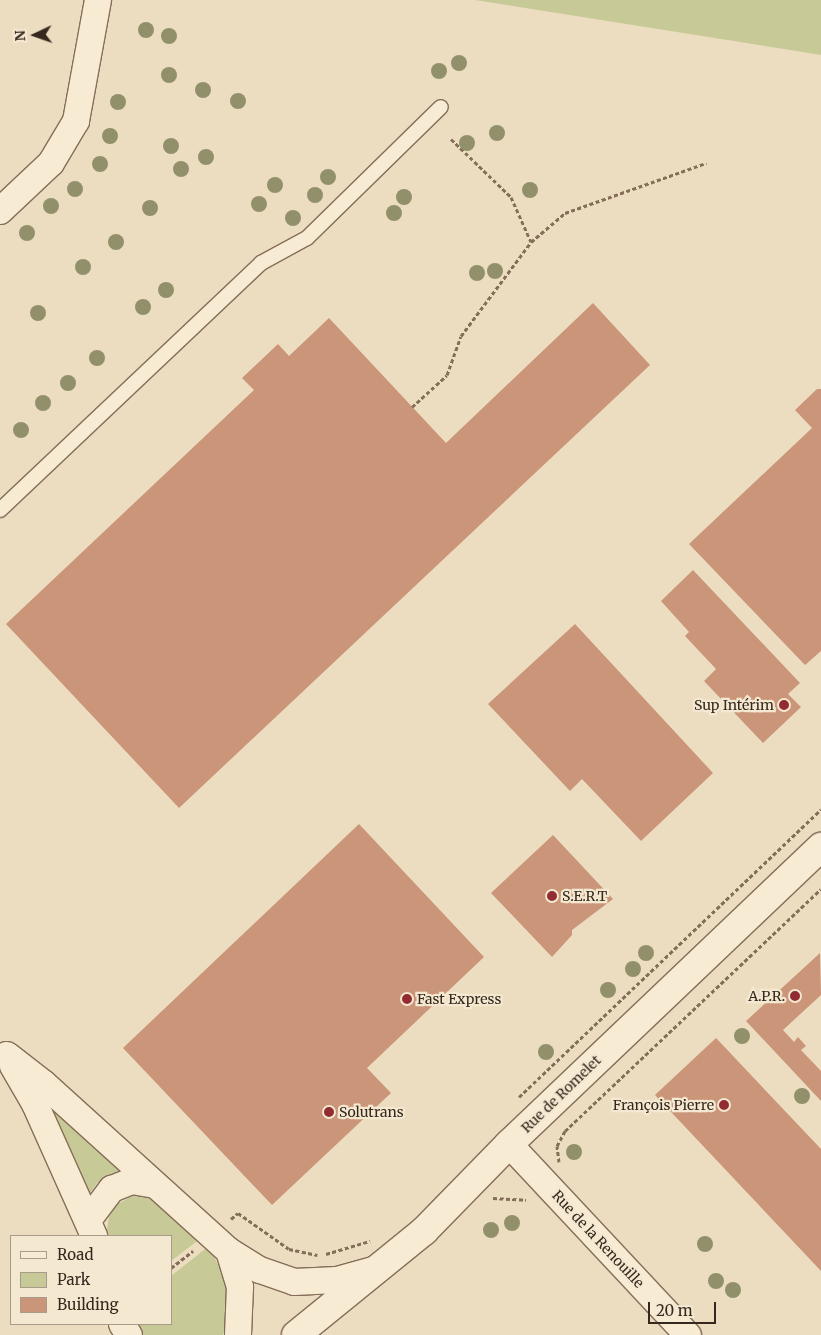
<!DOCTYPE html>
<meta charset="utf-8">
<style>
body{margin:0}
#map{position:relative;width:821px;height:1335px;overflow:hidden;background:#ecddc1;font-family:Merriweather,serif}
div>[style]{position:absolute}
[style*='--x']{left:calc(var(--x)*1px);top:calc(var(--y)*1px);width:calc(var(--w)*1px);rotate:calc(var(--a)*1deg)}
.green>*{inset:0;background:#c7ca96}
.building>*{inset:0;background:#ca9578}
.path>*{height:3px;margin-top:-1.5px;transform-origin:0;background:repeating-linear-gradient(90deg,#856e59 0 4px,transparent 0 6.5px)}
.roads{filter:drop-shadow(1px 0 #856e59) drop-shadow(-1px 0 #856e59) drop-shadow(0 1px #856e59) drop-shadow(0 -1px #856e59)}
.service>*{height:14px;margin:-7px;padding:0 7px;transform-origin:7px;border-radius:7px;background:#f8ebd4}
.minor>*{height:26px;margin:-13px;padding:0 13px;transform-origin:13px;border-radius:13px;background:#f8ebd4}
.tertiary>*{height:28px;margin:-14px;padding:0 14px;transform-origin:14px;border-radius:14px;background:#f8ebd4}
.trees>*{width:16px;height:16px;margin:-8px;border-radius:50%;background:#92906b}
.dots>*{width:14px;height:14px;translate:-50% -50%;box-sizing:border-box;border:2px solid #f4e8d1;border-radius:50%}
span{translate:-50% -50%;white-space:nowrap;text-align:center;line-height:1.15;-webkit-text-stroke:4.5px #f4e8d1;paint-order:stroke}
.poi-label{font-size:14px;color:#35281d}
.right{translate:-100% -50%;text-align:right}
.left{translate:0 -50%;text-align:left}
.street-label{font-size:14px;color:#35281d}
.legend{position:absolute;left:10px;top:1235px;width:162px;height:90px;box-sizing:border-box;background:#f4e8d1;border:1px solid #a89b89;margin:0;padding:6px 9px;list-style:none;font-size:15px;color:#35281d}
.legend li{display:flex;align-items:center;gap:10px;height:25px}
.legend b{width:25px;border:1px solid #a89b89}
.north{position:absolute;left:10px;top:10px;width:50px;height:50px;-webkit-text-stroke:4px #f4e8d1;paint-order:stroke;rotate:267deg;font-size:14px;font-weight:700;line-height:20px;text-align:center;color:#35281d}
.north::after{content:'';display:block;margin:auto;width:18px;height:22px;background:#35281d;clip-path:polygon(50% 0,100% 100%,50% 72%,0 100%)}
.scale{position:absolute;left:648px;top:1302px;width:68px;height:22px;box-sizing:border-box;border:2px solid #35281d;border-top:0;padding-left:6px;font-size:15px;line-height:18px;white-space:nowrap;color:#35281d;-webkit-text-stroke:4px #f4e8d1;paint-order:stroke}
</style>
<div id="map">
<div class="green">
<div style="clip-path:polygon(475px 0,821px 0,821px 55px,759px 45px)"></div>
<div style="clip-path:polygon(50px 1104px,121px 1170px,97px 1183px,90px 1193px,86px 1193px,47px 1106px)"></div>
<div style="clip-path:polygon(132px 1196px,150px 1197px,201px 1238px,171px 1261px,171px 1236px,106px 1236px,109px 1217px,116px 1205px)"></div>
<div style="clip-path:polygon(209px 1246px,228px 1285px,229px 1320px,223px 1335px,138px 1335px,132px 1324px,171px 1324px,171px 1276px)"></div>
</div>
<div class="building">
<div style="clip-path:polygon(593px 303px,650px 365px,179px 808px,6px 624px,254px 390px,242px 378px,278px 344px,289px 356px,329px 318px,446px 443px)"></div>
<div style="clip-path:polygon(817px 389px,821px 389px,821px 651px,805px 665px,689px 544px,812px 428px,795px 410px)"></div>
<div style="clip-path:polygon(693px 570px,800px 683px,788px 694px,801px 707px,763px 743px,704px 681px,716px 669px,685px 636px,689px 632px,661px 601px)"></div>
<div style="clip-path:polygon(575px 624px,713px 773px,641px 841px,582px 779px,570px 791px,488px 704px)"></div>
<div style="clip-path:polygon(359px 824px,484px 957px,367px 1068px,391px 1093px,272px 1205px,123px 1048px)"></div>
<div style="clip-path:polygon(553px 835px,613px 899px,572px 930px,572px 935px,552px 957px,491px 893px)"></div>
<div style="clip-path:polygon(820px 953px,821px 995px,783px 1030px,794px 1042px,798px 1037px,806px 1046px,801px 1050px,821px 1071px,821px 1101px,746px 1021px)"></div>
<div style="clip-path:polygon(716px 1038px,821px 1149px,821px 1271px,655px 1095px)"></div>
</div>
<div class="path">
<div style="--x:451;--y:139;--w:83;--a:44"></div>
<div style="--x:511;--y:197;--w:49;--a:66"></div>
<div style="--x:412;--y:407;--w:47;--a:-42.4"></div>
<div style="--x:447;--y:375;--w:41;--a:-70.3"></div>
<div style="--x:461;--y:336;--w:117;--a:-53.3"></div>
<div style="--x:531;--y:242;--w:45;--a:-40.5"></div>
<div style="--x:565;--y:213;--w:150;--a:-19.5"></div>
<div style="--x:519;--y:1097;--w:417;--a:-43.6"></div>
<div style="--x:559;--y:1162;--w:16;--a:-97"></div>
<div style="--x:557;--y:1146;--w:17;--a:-62"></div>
<div style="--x:565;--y:1131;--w:352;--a:-43.4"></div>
<div style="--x:493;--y:1198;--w:33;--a:3"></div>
<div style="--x:231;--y:1219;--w:9;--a:-41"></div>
<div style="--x:238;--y:1213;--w:62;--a:35.2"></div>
<div style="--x:289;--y:1249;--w:29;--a:12"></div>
<div style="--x:326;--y:1254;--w:46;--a:-16.5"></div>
<div style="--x:171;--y:1268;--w:28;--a:-38"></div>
</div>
<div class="roads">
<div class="service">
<div style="--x:0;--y:510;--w:359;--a:-43.4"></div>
<div style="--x:261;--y:263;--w:52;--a:-28.5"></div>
<div style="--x:307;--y:238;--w:187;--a:-44.4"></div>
</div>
<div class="minor">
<div style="--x:0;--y:211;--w:70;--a:-43.3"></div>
<div style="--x:51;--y:163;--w:49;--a:-59.2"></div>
<div style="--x:76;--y:121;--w:123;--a:-79.7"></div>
<div style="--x:7;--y:1055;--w:46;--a:37.9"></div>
<div style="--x:43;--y:1083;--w:251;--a:42.1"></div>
<div style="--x:229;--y:1251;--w:36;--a:32"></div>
<div style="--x:260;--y:1270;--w:36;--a:19"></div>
<div style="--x:294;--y:1282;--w:43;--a:-2.7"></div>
<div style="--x:337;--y:1280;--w:41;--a:-15.4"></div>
<div style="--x:13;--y:1066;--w:44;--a:59.9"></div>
<div style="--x:35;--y:1104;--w:145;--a:65.9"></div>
<div style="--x:509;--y:1144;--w:262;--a:46.9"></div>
<div style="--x:89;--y:1219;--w:38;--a:-53"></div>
<div style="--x:112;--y:1189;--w:22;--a:-22"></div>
<div style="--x:132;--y:1181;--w:22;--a:10"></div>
<div style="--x:229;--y:1251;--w:38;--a:73"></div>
<div style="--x:240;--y:1287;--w:48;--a:92.4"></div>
<div style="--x:122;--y:1324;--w:13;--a:58"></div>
</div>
<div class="tertiary">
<div style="--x:296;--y:1335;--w:165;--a:-39.1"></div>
<div style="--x:424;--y:1231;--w:122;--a:-45.7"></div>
<div style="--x:509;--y:1144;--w:431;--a:-43.6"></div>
</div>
</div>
<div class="trees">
<div style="left:146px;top:30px"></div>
<div style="left:169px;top:36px"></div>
<div style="left:459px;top:63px"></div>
<div style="left:439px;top:71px"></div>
<div style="left:169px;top:75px"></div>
<div style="left:203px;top:90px"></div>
<div style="left:238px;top:101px"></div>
<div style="left:118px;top:102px"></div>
<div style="left:497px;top:133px"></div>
<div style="left:110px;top:136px"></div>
<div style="left:467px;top:143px"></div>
<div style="left:171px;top:146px"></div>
<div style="left:206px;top:157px"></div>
<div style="left:100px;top:164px"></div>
<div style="left:181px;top:169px"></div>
<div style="left:328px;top:177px"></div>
<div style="left:275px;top:185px"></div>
<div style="left:75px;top:189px"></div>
<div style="left:530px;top:190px"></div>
<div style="left:315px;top:195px"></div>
<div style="left:404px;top:197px"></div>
<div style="left:259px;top:204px"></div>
<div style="left:51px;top:206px"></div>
<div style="left:150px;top:208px"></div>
<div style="left:394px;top:213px"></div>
<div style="left:293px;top:218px"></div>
<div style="left:27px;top:233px"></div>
<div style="left:116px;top:242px"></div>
<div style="left:83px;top:267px"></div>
<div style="left:495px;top:271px"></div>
<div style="left:477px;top:273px"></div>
<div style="left:166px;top:290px"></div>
<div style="left:143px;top:307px"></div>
<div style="left:38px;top:313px"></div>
<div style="left:97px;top:358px"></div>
<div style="left:68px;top:383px"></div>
<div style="left:43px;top:403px"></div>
<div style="left:21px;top:430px"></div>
<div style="left:646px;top:953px"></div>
<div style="left:633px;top:969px"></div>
<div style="left:608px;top:990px"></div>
<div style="left:742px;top:1036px"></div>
<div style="left:546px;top:1052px"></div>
<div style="left:802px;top:1096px"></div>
<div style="left:574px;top:1152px"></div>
<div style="left:512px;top:1223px"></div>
<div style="left:491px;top:1230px"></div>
<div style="left:705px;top:1244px"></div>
<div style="left:716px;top:1281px"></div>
<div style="left:733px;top:1290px"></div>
</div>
<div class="dots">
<div style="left:784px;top:705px;background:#922b32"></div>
<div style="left:552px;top:896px;background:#922b32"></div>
<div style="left:795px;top:996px;background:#922b32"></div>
<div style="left:407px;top:999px;background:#922b32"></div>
<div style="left:724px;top:1105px;background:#922b32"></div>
<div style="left:329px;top:1112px;background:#922b32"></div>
</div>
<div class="poi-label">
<span class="right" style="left:774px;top:705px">Sup Intérim</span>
<span class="left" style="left:562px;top:896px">S.E.R.T</span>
<span class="right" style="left:785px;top:996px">A.P.R.</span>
<span class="left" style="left:417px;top:999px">Fast Express</span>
<span class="right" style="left:714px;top:1105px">François Pierre</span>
<span class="left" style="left:339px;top:1112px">Solutrans</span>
</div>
<div class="street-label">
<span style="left:561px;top:1094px;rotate:-44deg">Rue de Romelet</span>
<span style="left:598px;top:1239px;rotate:47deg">Rue de la Renouille</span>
</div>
<ul class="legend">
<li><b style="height:6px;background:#f8ebd4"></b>Road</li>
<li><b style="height:14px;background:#c7ca96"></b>Park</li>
<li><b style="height:14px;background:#ca9578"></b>Building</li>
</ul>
<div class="north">N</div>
<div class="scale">20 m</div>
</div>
